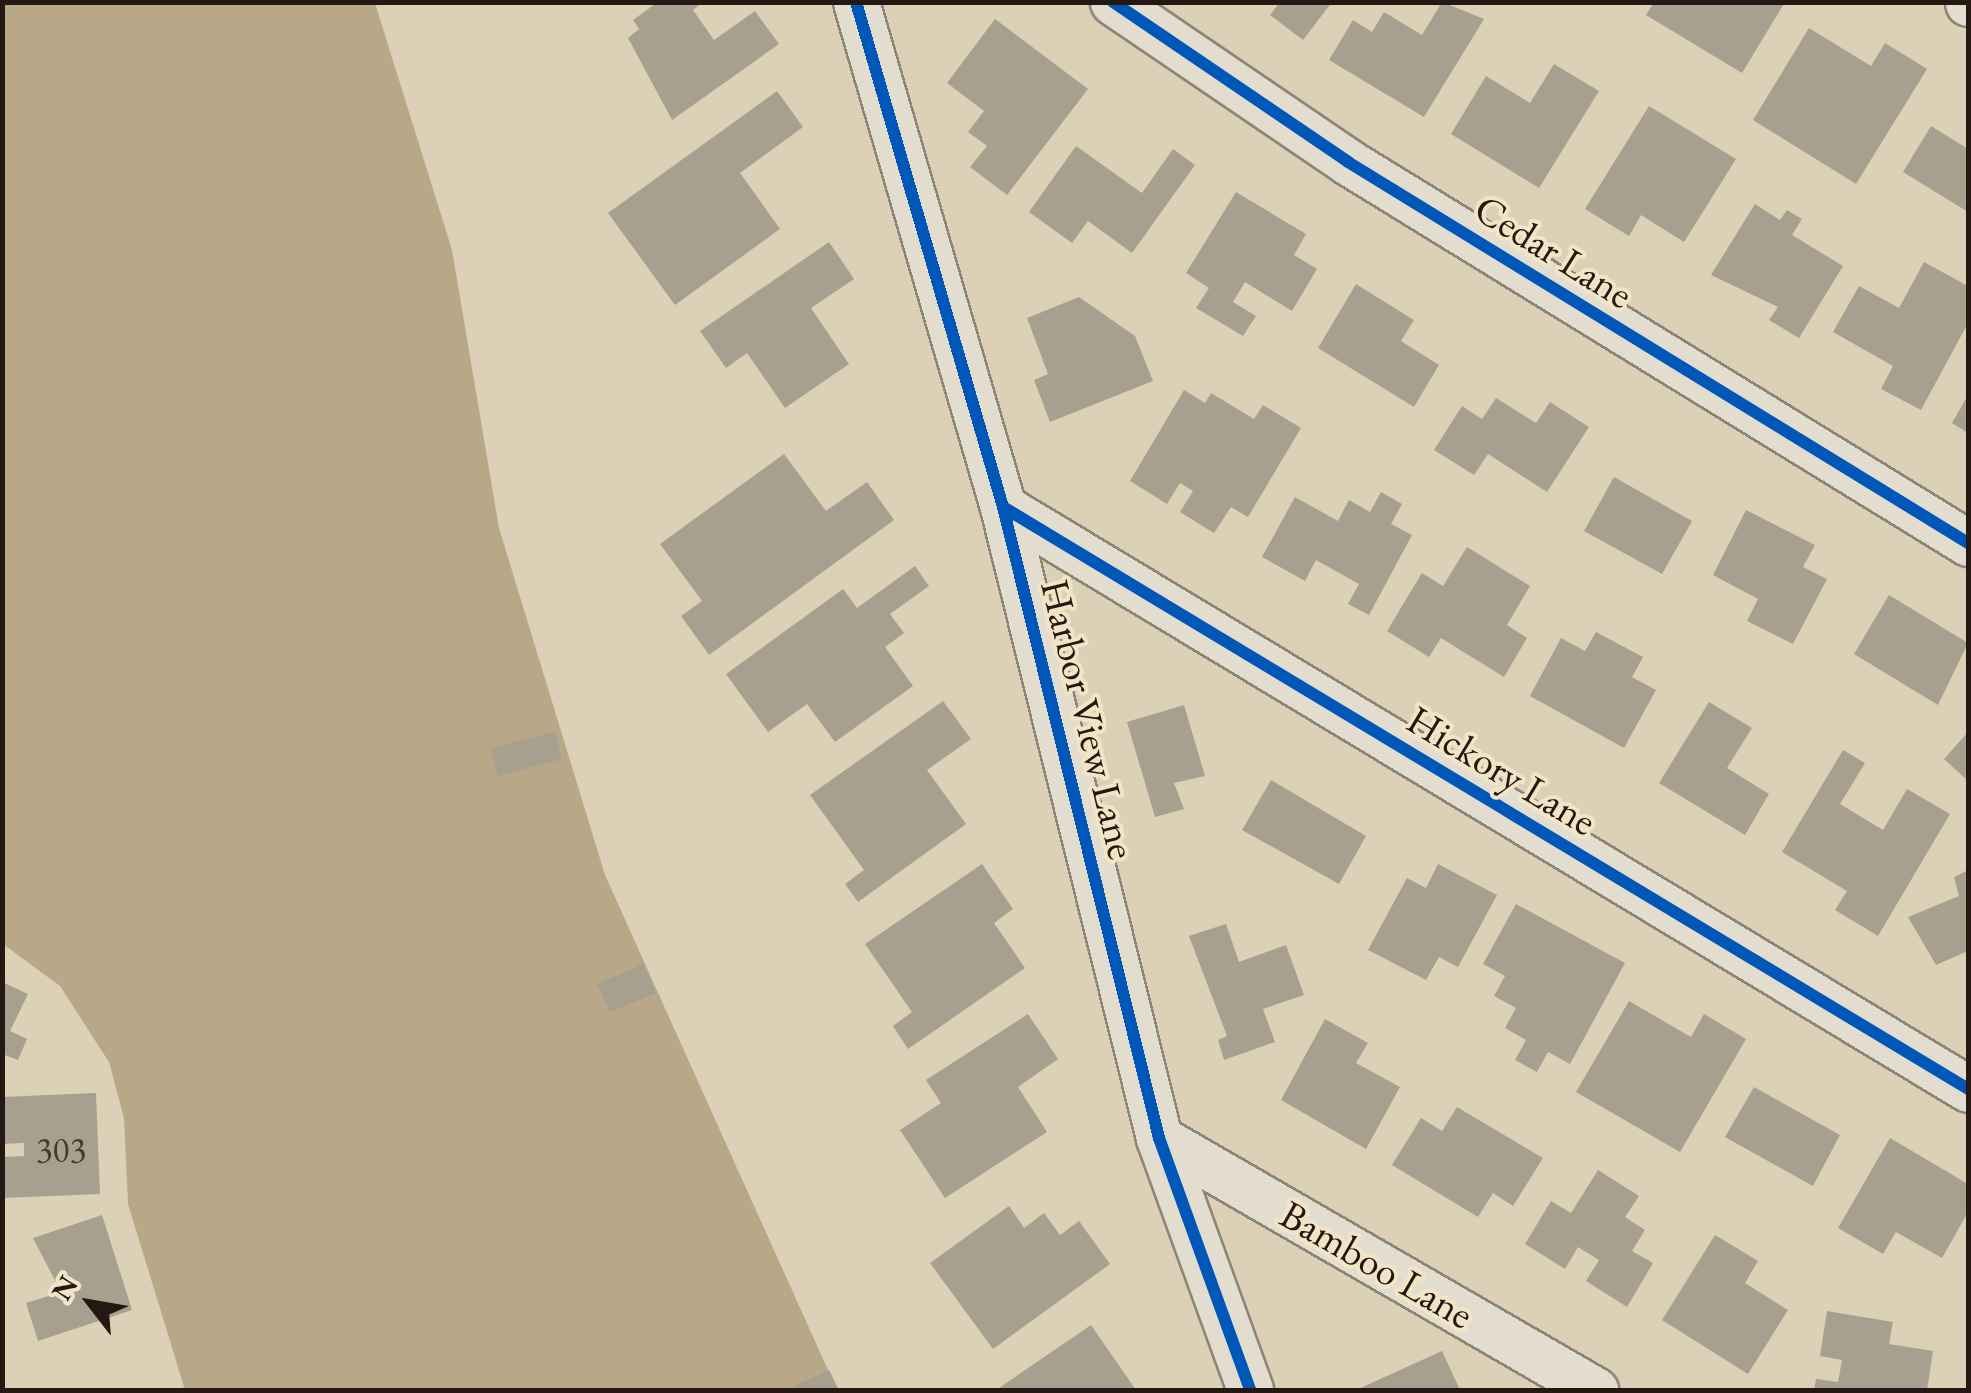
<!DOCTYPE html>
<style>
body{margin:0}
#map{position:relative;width:1971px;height:1393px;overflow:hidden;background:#dcd1b6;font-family:"EB Garamond",serif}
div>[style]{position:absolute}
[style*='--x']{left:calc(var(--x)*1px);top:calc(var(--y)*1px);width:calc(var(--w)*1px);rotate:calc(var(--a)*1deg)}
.water>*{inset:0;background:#b8a888}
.building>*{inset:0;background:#a8a08e}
.roads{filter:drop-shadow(2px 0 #8d8576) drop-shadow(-2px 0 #8d8576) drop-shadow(0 2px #8d8576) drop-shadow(0 -2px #8d8576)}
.minor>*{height:45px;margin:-22.5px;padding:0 22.5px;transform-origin:22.5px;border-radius:22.5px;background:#e3ddd0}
.cycleway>*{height:12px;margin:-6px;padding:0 6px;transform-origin:6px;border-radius:6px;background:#0057b8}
span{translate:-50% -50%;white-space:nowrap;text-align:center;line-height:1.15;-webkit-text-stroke:8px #f2e5c6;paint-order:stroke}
.number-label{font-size:35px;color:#463931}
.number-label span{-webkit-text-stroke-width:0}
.street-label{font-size:40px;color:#251712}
.frame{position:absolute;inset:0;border:5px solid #251712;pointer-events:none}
.north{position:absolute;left:40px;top:1253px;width:100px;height:100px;-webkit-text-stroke:8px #f2e5c6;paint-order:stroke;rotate:301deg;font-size:28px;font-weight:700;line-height:40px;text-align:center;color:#251712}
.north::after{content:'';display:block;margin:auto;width:35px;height:45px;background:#251712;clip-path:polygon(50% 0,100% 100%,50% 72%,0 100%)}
</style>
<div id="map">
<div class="water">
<div style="clip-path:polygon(2px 3px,375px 3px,452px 250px,499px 528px,605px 875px,837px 1390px,185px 1390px,128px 1204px,124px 1118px,109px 1062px,60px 986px,3px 944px)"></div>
</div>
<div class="building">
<div style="clip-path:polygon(658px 2px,703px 2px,693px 10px,714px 40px,755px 11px,779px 44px,672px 120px,628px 38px,639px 29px,633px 20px)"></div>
<div style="clip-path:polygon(1280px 2px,1332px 2px,1303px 40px,1270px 15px)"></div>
<div style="clip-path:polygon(1442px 2px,1484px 19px,1424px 117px,1329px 60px,1353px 20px,1372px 32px,1384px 12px,1422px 35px)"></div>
<div style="clip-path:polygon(1654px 2px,1785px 2px,1742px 73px,1646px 15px)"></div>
<div style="clip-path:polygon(995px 19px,1088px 89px,1007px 195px,970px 167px,987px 146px,968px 132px,984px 111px,947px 83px)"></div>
<div style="clip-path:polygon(1809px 28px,1871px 66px,1885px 43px,1927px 69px,1856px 184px,1753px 120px)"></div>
<div style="clip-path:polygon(1554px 64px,1599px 91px,1539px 188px,1451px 134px,1486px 76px,1530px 103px)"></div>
<div style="clip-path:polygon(777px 91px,803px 127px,740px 173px,780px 229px,675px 305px,608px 213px)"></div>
<div style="clip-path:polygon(1649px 106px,1736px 159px,1684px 242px,1641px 215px,1629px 236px,1585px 209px)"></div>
<div style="clip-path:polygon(1931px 126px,1968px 149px,1968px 212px,1903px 172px)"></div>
<div style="clip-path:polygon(1076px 146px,1142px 193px,1173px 149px,1195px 165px,1132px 253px,1088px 221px,1072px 243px,1029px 212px)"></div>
<div style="clip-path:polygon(1236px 192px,1306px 234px,1294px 255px,1317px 269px,1292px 311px,1245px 282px,1233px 302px,1256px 316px,1243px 336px,1196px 308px,1209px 288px,1186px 273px)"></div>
<div style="clip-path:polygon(1755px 204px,1780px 220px,1787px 210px,1802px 219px,1792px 235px,1843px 266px,1799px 338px,1769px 320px,1778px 307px,1711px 275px)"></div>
<div style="clip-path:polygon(829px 242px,854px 279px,811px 308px,849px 364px,785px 408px,747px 353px,726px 368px,700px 331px)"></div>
<div style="clip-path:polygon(1924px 262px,1968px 286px,1968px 323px,1921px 410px,1881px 389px,1893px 366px,1833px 332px,1859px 286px,1899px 308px)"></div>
<div style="clip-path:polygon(1356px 284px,1414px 320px,1401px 341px,1439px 365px,1414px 407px,1318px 348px)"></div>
<div style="clip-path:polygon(1079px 297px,1135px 336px,1153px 381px,1050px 422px,1034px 380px,1048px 374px,1027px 318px)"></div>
<div style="clip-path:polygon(1184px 390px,1205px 403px,1211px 393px,1254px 419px,1263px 405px,1301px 428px,1248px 517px,1231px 507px,1214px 533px,1180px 512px,1193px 491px,1180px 483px,1167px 504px,1130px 481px)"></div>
<div style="clip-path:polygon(1968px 395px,1968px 433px,1952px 423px)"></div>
<div style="clip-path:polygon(1496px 398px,1536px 423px,1550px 402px,1589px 427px,1547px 492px,1488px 454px,1474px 475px,1434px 450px,1462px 406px,1482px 419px)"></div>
<div style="clip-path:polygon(784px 454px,826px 511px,867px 482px,894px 520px,709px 655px,681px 616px,702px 601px,660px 544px)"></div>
<div style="clip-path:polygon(1614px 477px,1692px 521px,1662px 574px,1584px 531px)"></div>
<div style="clip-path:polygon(1381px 492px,1402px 504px,1391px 524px,1412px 535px,1369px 615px,1348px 604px,1359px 584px,1316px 560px,1305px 581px,1262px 557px,1295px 497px,1338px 521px,1349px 500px,1370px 512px)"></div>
<div style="clip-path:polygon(1746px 510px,1815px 545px,1803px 567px,1827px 579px,1793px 644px,1747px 621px,1758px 599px,1713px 575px)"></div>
<div style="clip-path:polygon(1467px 547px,1530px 586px,1507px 625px,1527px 638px,1504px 677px,1441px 638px,1429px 657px,1387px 631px,1422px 573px,1443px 586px)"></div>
<div style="clip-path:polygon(915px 566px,929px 586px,890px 614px,904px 633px,885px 647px,913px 686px,835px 742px,807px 704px,768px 732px,726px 674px,843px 589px,857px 608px)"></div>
<div style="clip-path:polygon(1889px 595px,1968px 643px,1938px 705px,1854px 654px)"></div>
<div style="clip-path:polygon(1596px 632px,1643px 657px,1632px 677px,1656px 690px,1624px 748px,1530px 696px,1561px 638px,1585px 651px)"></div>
<div style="clip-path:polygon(943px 701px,971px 739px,927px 770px,966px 824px,858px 902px,845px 884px,864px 870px,810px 795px)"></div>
<div style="clip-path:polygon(1709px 702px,1752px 728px,1727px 768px,1769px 794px,1745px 835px,1659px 783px)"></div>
<div style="clip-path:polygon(1184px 705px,1205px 776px,1174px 783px,1184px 809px,1155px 817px,1127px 722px)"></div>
<div style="clip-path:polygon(555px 732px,562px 759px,498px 776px,490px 748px)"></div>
<div style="clip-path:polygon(1968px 732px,1968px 781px,1944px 759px)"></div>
<div style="clip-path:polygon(1843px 750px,1865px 763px,1840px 804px,1883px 830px,1907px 789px,1950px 814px,1878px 936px,1835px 910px,1847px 891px,1782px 852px)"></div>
<div style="clip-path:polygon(1271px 780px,1366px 836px,1339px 884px,1242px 830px)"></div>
<div style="clip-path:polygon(982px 864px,1013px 909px,994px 923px,1025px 968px,908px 1049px,893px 1026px,912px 1012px,865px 944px)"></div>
<div style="clip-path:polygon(1438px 864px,1497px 895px,1458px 967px,1439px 957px,1426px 980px,1368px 950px,1407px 878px,1426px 888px)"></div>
<div style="clip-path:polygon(1968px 870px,1968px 951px,1936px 965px,1908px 917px,1959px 896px,1954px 877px)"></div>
<div style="clip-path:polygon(1516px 904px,1625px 963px,1570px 1064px,1548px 1052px,1537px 1072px,1515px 1060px,1526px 1040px,1505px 1028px,1516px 1008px,1494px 996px,1505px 976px,1483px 964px)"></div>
<div style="clip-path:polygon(1226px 924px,1239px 962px,1286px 945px,1304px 995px,1263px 1009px,1275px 1042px,1224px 1060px,1218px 1040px,1227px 1036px,1189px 936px)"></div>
<div style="clip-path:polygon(643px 964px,656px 993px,610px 1012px,597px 984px)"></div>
<div style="clip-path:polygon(2px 982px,28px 994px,10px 1031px,27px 1039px,18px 1060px,2px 1054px)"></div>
<div style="clip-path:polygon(1629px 1001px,1691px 1037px,1704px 1014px,1746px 1039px,1680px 1152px,1576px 1092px)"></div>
<div style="clip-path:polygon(1028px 1014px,1058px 1059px,1018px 1087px,1047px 1132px,945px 1198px,900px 1130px,941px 1103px,926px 1080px)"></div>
<div style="clip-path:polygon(1325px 1019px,1368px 1043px,1356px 1063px,1400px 1087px,1366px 1149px,1281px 1100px)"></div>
<div style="clip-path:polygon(1754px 1087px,1840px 1135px,1813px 1186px,1725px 1137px)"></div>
<div style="clip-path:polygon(96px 1093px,100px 1194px,2px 1198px,2px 1157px,24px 1156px,24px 1143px,2px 1144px,2px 1097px)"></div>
<div style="clip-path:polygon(1457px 1107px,1543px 1158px,1513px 1206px,1493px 1193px,1478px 1217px,1392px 1165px,1421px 1118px,1442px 1131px)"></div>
<div style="clip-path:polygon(1890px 1138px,1968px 1184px,1968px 1212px,1942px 1258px,1896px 1232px,1883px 1254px,1838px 1228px)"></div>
<div style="clip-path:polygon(1598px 1170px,1639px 1196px,1625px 1217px,1645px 1230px,1632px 1251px,1653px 1263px,1627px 1307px,1586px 1281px,1599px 1260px,1578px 1247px,1565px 1269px,1525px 1244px,1551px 1201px,1571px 1213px)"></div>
<div style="clip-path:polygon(1009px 1206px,1024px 1228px,1044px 1213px,1060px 1235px,1079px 1221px,1110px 1264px,993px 1349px,930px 1263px)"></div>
<div style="clip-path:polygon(102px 1215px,132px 1310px,38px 1341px,26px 1303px,61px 1292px,33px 1238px)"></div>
<div style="clip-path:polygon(1715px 1235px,1758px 1261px,1745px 1283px,1788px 1310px,1748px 1374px,1662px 1320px)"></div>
<div style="clip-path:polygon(1827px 1311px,1893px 1322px,1889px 1344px,1933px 1351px,1927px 1390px,1814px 1390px,1816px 1379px,1838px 1382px,1842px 1360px,1820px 1356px)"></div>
<div style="clip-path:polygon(1091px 1325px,1136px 1390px,996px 1390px)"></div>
<div style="clip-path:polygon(1442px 1351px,1460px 1390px,1356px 1390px)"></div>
<div style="clip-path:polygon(829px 1370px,839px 1390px,785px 1390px)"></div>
</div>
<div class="roads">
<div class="minor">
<div style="--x:856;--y:2;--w:526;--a:73.77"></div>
<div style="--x:1003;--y:507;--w:650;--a:76.11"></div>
<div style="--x:1159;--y:1138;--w:268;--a:70.1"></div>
<div style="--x:1113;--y:2;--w:284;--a:34.2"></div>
<div style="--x:1348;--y:162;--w:728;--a:31.57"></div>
<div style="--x:1968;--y:2;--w:1;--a:90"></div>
<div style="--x:1003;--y:507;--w:1127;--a:31.09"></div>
<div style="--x:1159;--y:1138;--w:504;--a:30.03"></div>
</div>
</div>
<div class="cycleway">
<div style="--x:856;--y:2;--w:526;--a:73.77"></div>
<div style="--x:1003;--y:507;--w:650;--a:76.11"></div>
<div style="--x:1159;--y:1138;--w:268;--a:70.1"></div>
<div style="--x:1113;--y:2;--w:284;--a:34.2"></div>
<div style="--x:1348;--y:162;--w:728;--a:31.57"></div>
<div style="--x:1003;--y:507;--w:1127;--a:31.09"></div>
</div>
<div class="number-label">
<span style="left:61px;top:1150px">303</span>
</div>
<div class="street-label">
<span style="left:1554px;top:251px;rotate:32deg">Cedar Lane</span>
<span style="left:1089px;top:719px;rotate:76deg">Harbor View Lane</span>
<span style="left:1502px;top:770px;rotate:31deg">Hickory Lane</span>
<span style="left:1377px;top:1264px;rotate:30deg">Bamboo Lane</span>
</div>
<div class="frame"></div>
<div class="north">N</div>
</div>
